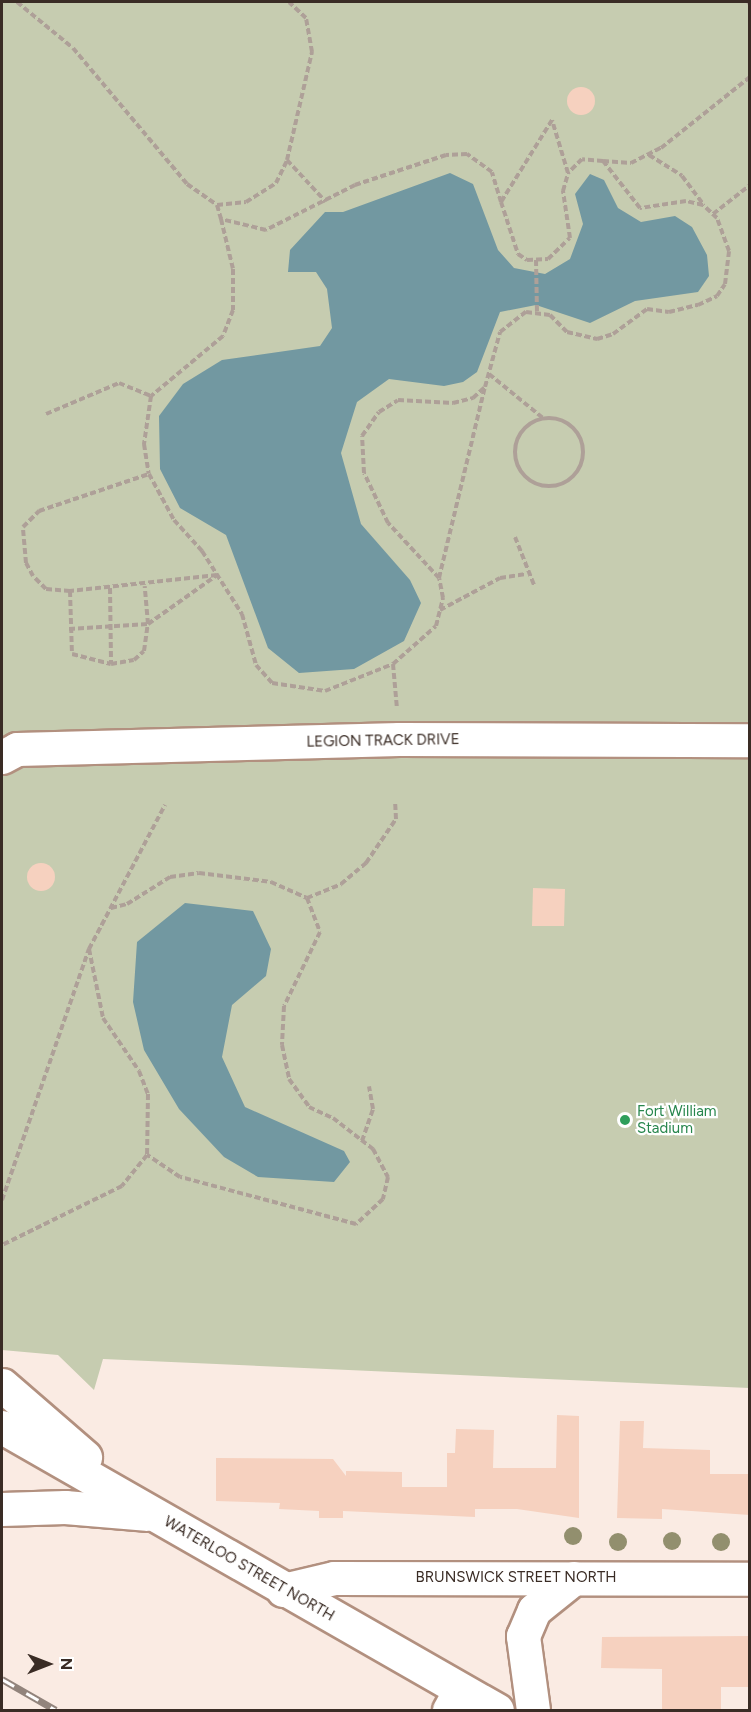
<!DOCTYPE html>
<style>
body{margin:0}
#map{position:relative;width:751px;height:1712px;overflow:hidden;background:#faebe3;font-family:Figtree,sans-serif}
div>[style]{position:absolute}
[style*='--x']{left:calc(var(--x)*1px);top:calc(var(--y)*1px);width:calc(var(--w)*1px);rotate:calc(var(--a)*1deg)}
.green>*{inset:0;background:#c6ccb0}
.water>*{inset:0;background:#7298a1}
.building>*{inset:0;background:#f6d1bf}
.round{border-radius:50%}
.path>*{height:4px;margin-top:-2px;transform-origin:0;background:repeating-linear-gradient(90deg,#aea098 0 6px,transparent 0 9px)}
.path>.ring{margin:-2px;padding:0;box-sizing:content-box;background:none;border:4px solid #aea098;border-radius:50%}
.roads{filter:drop-shadow(2px 0 #b2907f) drop-shadow(-2px 0 #b2907f) drop-shadow(0 2px #b2907f) drop-shadow(0 -2px #b2907f)}
.minor>*{height:33px;margin:-16.5px;padding:0 16.5px;transform-origin:16.5px;border-radius:16.5px;background:#fff}
.major>*{height:33px;margin:-16.5px;padding:0 16.5px;transform-origin:16.5px;border-radius:16.5px;background:#fff}
.rail>*{height:7px;margin-top:-3.5px;transform-origin:0;background:repeating-linear-gradient(90deg,#fff 0 14px,#92847c 0 28px);box-sizing:border-box;border-block:2px solid #92847c}
.trees>*{width:18px;height:18px;margin:-9px;border-radius:50%;background:#928f6e}
.dots>*{width:16px;height:16px;translate:-50% -50%;box-sizing:border-box;border:3px solid #fff;border-radius:50%}
span{translate:-50% -50%;white-space:nowrap;text-align:center;line-height:1.15;-webkit-text-stroke:4.5px #fff;paint-order:stroke}
.street-label{font-size:15px;color:#3a2c25}
.leisure-label{font-size:15px;color:#27864d}
.left{translate:0 -50%;text-align:left}
.frame{position:absolute;inset:0;border:3px solid #3a2c25;pointer-events:none}
.north{position:absolute;left:18px;top:1634px;width:60px;height:60px;-webkit-text-stroke:4px #fff;paint-order:stroke;rotate:90deg;font-size:16px;font-weight:700;line-height:24px;text-align:center;color:#3a2c25}
.north::after{content:'';display:block;margin:auto;width:21px;height:27px;background:#3a2c25;clip-path:polygon(50% 0,100% 100%,50% 72%,0 100%)}
</style>
<div id="map">
<div class="green">
<div style="clip-path:polygon(2px 2px,749px 2px,749px 1388px,103px 1359px,94px 1390px,58px 1355px,2px 1350px)"></div>
</div>
<div class="water">
<div style="clip-path:polygon(450px 173px,473px 184px,498px 250px,514px 268px,545px 274px,570px 259px,583px 224px,575px 194px,590px 174px,604px 180px,618px 208px,641px 222px,675px 216px,692px 227px,707px 255px,709px 276px,698px 292px,635px 301px,590px 323px,536px 305px,500px 312px,477px 372px,463px 382px,444px 386px,389px 379px,357px 402px,341px 453px,361px 524px,410px 580px,421px 603px,404px 641px,354px 669px,299px 673px,268px 648px,226px 535px,180px 508px,160px 469px,159px 416px,183px 384px,222px 360px,320px 346px,332px 328px,327px 289px,316px 272px,288px 272px,290px 250px,325px 212px,343px 212px)"></div>
<div style="clip-path:polygon(185px 903px,253px 911px,271px 949px,266px 976px,232px 1005px,222px 1057px,245px 1107px,344px 1151px,350px 1162px,334px 1182px,258px 1177px,224px 1157px,179px 1109px,144px 1050px,133px 1002px,137px 942px)"></div>
</div>
<div class="building">
<div class="round" style="left:567px;top:87px;width:28px;height:28px"></div>
<div class="round" style="left:27px;top:863px;width:28px;height:28px"></div>
<div style="clip-path:polygon(533px 888px,565px 889px,564px 926px,532px 926px)"></div>
<div style="clip-path:polygon(557px 1415px,579px 1416px,579px 1518px,517px 1509px,475px 1509px,475px 1517px,343px 1511px,343px 1518px,319px 1518px,319px 1511px,279px 1509px,280px 1503px,216px 1501px,216px 1458px,333px 1459px,346px 1476px,346px 1471px,402px 1472px,402px 1487px,447px 1487px,447px 1453px,455px 1453px,456px 1429px,494px 1430px,493px 1468px,556px 1468px)"></div>
<div style="clip-path:polygon(620px 1421px,644px 1421px,643px 1448px,710px 1450px,710px 1474px,750px 1474px,750px 1515px,662px 1509px,662px 1519px,617px 1518px)"></div>
<div style="clip-path:polygon(750px 1636px,750px 1687px,721px 1687px,721px 1710px,662px 1710px,662px 1669px,601px 1668px,602px 1637px)"></div>
</div>
<div class="path">
<div style="--x:17;--y:2;--w:72;--a:39.4"></div>
<div style="--x:73;--y:48;--w:177;--a:50"></div>
<div style="--x:187;--y:184;--w:37;--a:35"></div>
<div style="--x:217;--y:205;--w:15;--a:74"></div>
<div style="--x:748;--y:2;--w:3;--a:45"></div>
<div style="--x:649;--y:155;--w:39;--a:32"></div>
<div style="--x:682;--y:176;--w:34;--a:53"></div>
<div style="--x:287;--y:160;--w:57;--a:47.1"></div>
<div style="--x:603;--y:161;--w:28;--a:4"></div>
<div style="--x:631;--y:163;--w:34;--a:-27"></div>
<div style="--x:661;--y:148;--w:114;--a:-38.6"></div>
<div style="--x:501;--y:202;--w:55;--a:71.9"></div>
<div style="--x:518;--y:254;--w:11;--a:34"></div>
<div style="--x:527;--y:260;--w:21;--a:-3"></div>
<div style="--x:548;--y:259;--w:30;--a:-44"></div>
<div style="--x:570;--y:238;--w:48;--a:-98.5"></div>
<div style="--x:563;--y:191;--w:19;--a:-74"></div>
<div style="--x:217;--y:205;--w:29;--a:-6"></div>
<div style="--x:246;--y:202;--w:36;--a:-32"></div>
<div style="--x:276;--y:183;--w:25;--a:-64"></div>
<div style="--x:287;--y:160;--w:111;--a:-77"></div>
<div style="--x:312;--y:52;--w:35;--a:-100"></div>
<div style="--x:306;--y:18;--w:23;--a:-137"></div>
<div style="--x:713;--y:214;--w:47;--a:-38.1"></div>
<div style="--x:536;--y:260;--w:51;--a:88.9"></div>
<div style="--x:489;--y:374;--w:70;--a:39.2"></div>
<div style="--x:46;--y:414;--w:79;--a:-23"></div>
<div style="--x:119;--y:383;--w:35;--a:22"></div>
<div class="ring" style="left:515px;top:418px;width:64px;height:64px"></div>
<div style="--x:515;--y:537;--w:52;--a:68.4"></div>
<div style="--x:439;--y:578;--w:196;--a:-76.5"></div>
<div style="--x:110;--y:588;--w:76;--a:89.2"></div>
<div style="--x:70;--y:591;--w:63;--a:88.2"></div>
<div style="--x:72;--y:654;--w:40;--a:14.4"></div>
<div style="--x:111;--y:664;--w:23;--a:-10"></div>
<div style="--x:134;--y:660;--w:13;--a:-42"></div>
<div style="--x:144;--y:651;--w:27;--a:-82"></div>
<div style="--x:148;--y:624;--w:85;--a:-35.4"></div>
<div style="--x:217;--y:575;--w:148;--a:173.8"></div>
<div style="--x:70;--y:591;--w:24;--a:-175"></div>
<div style="--x:46;--y:589;--w:18;--a:-135"></div>
<div style="--x:33;--y:576;--w:15;--a:-118"></div>
<div style="--x:26;--y:563;--w:36;--a:-95"></div>
<div style="--x:23;--y:527;--w:23;--a:-45"></div>
<div style="--x:39;--y:511;--w:116;--a:-18.6"></div>
<div style="--x:440;--y:610;--w:68;--a:-28.1"></div>
<div style="--x:500;--y:578;--w:26;--a:-9"></div>
<div style="--x:69;--y:629;--w:79;--a:-3.6"></div>
<div style="--x:148;--y:624;--w:38;--a:-95"></div>
<div style="--x:393;--y:664;--w:57;--a:-41.5"></div>
<div style="--x:436;--y:626;--w:29;--a:-76"></div>
<div style="--x:443;--y:598;--w:20;--a:-101"></div>
<div style="--x:439;--y:578;--w:75;--a:-132.8"></div>
<div style="--x:388;--y:523;--w:55;--a:-115.6"></div>
<div style="--x:364;--y:473;--w:37;--a:-93"></div>
<div style="--x:362;--y:436;--w:29;--a:-55"></div>
<div style="--x:379;--y:412;--w:22;--a:-32"></div>
<div style="--x:398;--y:400;--w:55;--a:3.1"></div>
<div style="--x:453;--y:403;--w:21;--a:-14"></div>
<div style="--x:473;--y:398;--w:16;--a:-43"></div>
<div style="--x:485;--y:387;--w:57;--a:-74.7"></div>
<div style="--x:500;--y:332;--w:33;--a:-38"></div>
<div style="--x:526;--y:312;--w:24;--a:7"></div>
<div style="--x:550;--y:315;--w:24;--a:45"></div>
<div style="--x:567;--y:332;--w:31;--a:13"></div>
<div style="--x:597;--y:339;--w:17;--a:-17"></div>
<div style="--x:613;--y:334;--w:42;--a:-36.3"></div>
<div style="--x:647;--y:309;--w:22;--a:8"></div>
<div style="--x:669;--y:312;--w:30;--a:-14"></div>
<div style="--x:698;--y:305;--w:21;--a:-25"></div>
<div style="--x:717;--y:296;--w:14;--a:-56"></div>
<div style="--x:725;--y:284;--w:33;--a:-83"></div>
<div style="--x:729;--y:251;--w:35;--a:-110"></div>
<div style="--x:717;--y:218;--w:19;--a:-137"></div>
<div style="--x:703;--y:205;--w:17;--a:-167"></div>
<div style="--x:686;--y:201;--w:47;--a:171.3"></div>
<div style="--x:640;--y:208;--w:60;--a:-128.2"></div>
<div style="--x:603;--y:161;--w:21;--a:-175"></div>
<div style="--x:582;--y:159;--w:20;--a:135"></div>
<div style="--x:568;--y:173;--w:55;--a:-106.8"></div>
<div style="--x:552;--y:120;--w:97;--a:121.9"></div>
<div style="--x:501;--y:202;--w:31;--a:-107"></div>
<div style="--x:492;--y:172;--w:31;--a:-144"></div>
<div style="--x:467;--y:154;--w:21;--a:177"></div>
<div style="--x:446;--y:155;--w:96;--a:161.8"></div>
<div style="--x:355;--y:185;--w:100;--a:153.2"></div>
<div style="--x:266;--y:230;--w:46;--a:-166.3"></div>
<div style="--x:221;--y:219;--w:51;--a:76.5"></div>
<div style="--x:233;--y:269;--w:41;--a:90"></div>
<div style="--x:233;--y:310;--w:28;--a:111"></div>
<div style="--x:223;--y:336;--w:94;--a:140.2"></div>
<div style="--x:151;--y:396;--w:49;--a:98.3"></div>
<div style="--x:144;--y:444;--w:30;--a:81"></div>
<div style="--x:149;--y:474;--w:52;--a:61.5"></div>
<div style="--x:174;--y:520;--w:42;--a:47.9"></div>
<div style="--x:202;--y:551;--w:75;--a:57.6"></div>
<div style="--x:242;--y:614;--w:53;--a:74.6"></div>
<div style="--x:256;--y:665;--w:24;--a:48"></div>
<div style="--x:272;--y:683;--w:54;--a:8.6"></div>
<div style="--x:325;--y:691;--w:73;--a:-21.7"></div>
<div style="--x:393;--y:664;--w:45;--a:84.9"></div>
<div style="--x:307;--y:898;--w:37;--a:-22"></div>
<div style="--x:341;--y:884;--w:33;--a:-40"></div>
<div style="--x:366;--y:863;--w:53;--a:-55.7"></div>
<div style="--x:396;--y:819;--w:17;--a:-93"></div>
<div style="--x:111;--y:908;--w:16;--a:-14"></div>
<div style="--x:127;--y:904;--w:51;--a:-32.1"></div>
<div style="--x:170;--y:877;--w:29;--a:-8"></div>
<div style="--x:199;--y:873;--w:73;--a:7.1"></div>
<div style="--x:271;--y:882;--w:39;--a:24"></div>
<div style="--x:307;--y:898;--w:36;--a:69"></div>
<div style="--x:320;--y:932;--w:82;--a:115.9"></div>
<div style="--x:284;--y:1006;--w:39;--a:93"></div>
<div style="--x:282;--y:1045;--w:35;--a:78"></div>
<div style="--x:289;--y:1079;--w:34;--a:54"></div>
<div style="--x:309;--y:1107;--w:26;--a:25"></div>
<div style="--x:333;--y:1118;--w:51;--a:37.8"></div>
<div style="--x:373;--y:1149;--w:32;--a:62"></div>
<div style="--x:388;--y:1177;--w:23;--a:103"></div>
<div style="--x:383;--y:1199;--w:37;--a:137"></div>
<div style="--x:356;--y:1224;--w:182;--a:-165"></div>
<div style="--x:180;--y:1177;--w:40;--a:-146"></div>
<div style="--x:89;--y:949;--w:163;--a:-62.2"></div>
<div style="--x:362;--y:1141;--w:34;--a:-71"></div>
<div style="--x:373;--y:1109;--w:23;--a:-100"></div>
<div style="--x:2;--y:1200;--w:266;--a:-70.9"></div>
<div style="--x:89;--y:949;--w:70;--a:78.5"></div>
<div style="--x:103;--y:1018;--w:64;--a:55.8"></div>
<div style="--x:139;--y:1071;--w:25;--a:69"></div>
<div style="--x:148;--y:1094;--w:61;--a:90.9"></div>
<div style="--x:147;--y:1155;--w:40;--a:129"></div>
<div style="--x:122;--y:1186;--w:134;--a:153.8"></div>
</div>
<div class="roads">
<div class="minor">
<div style="--x:2;--y:757;--w:17;--a:-28"></div>
<div style="--x:17;--y:749;--w:382;--a:-1.5"></div>
<div style="--x:399;--y:739;--w:351;--a:0.2"></div>
<div style="--x:283;--y:1590;--w:52;--a:-13.2"></div>
<div style="--x:334;--y:1578;--w:416;--a:0.1"></div>
<div style="--x:449;--y:1710;--w:23;--a:-61"></div>
</div>
<div class="major">
<div style="--x:2;--y:1385;--w:110;--a:40.9"></div>
<div style="--x:2;--y:1427;--w:570;--a:29.76"></div>
<div style="--x:2;--y:1509;--w:63;--a:-1.8"></div>
<div style="--x:65;--y:1507;--w:81;--a:4.9"></div>
<div style="--x:533;--y:1710;--w:75;--a:-97.7"></div>
<div style="--x:523;--y:1636;--w:28;--a:-67"></div>
<div style="--x:534;--y:1610;--w:51;--a:-38.7"></div>
</div>
</div>
<div class="rail">
<div style="--x:2;--y:1679;--w:62;--a:29.9"></div>
</div>
<div class="trees">
<div style="left:573px;top:1536px"></div>
<div style="left:672px;top:1541px"></div>
<div style="left:618px;top:1542px"></div>
<div style="left:721px;top:1542px"></div>
</div>
<div class="dots">
<div style="left:625px;top:1120px;background:#2e9e5b"></div>
</div>
<div class="street-label">
<span style="left:383px;top:741px;rotate:-1deg">LEGION TRACK DRIVE</span>
<span style="left:249px;top:1569px;rotate:30deg">WATERLOO STREET NORTH</span>
<span style="left:516px;top:1578px">BRUNSWICK STREET NORTH</span>
</div>
<div class="leisure-label">
<span class="left" style="left:637px;top:1120px">Fort William<br>Stadium</span>
</div>
<div class="frame"></div>
<div class="north">N</div>
</div>
